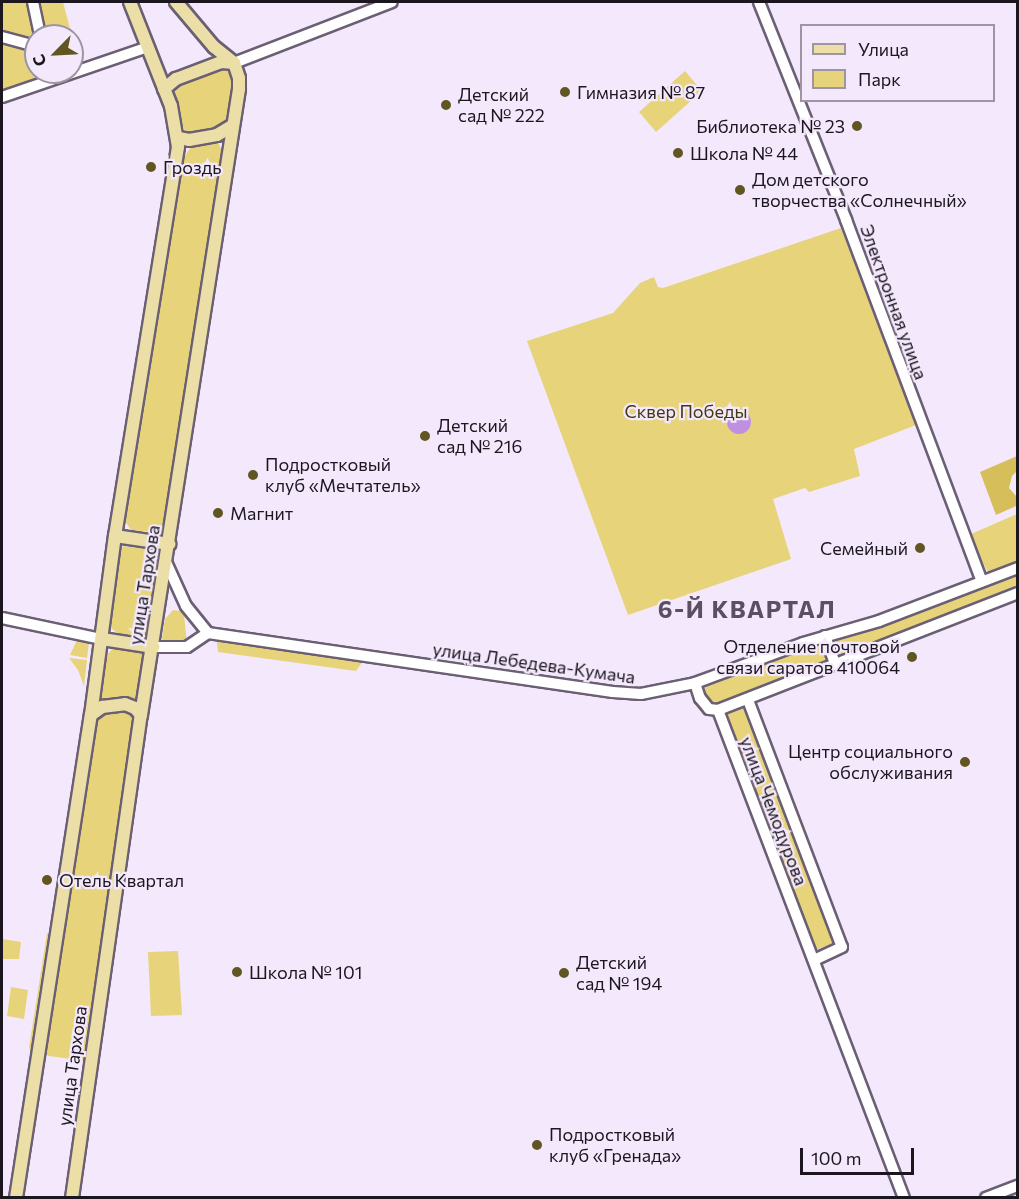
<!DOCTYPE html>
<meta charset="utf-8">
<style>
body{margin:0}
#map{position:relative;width:1019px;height:1199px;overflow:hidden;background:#f3e8fc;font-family:Commissioner,sans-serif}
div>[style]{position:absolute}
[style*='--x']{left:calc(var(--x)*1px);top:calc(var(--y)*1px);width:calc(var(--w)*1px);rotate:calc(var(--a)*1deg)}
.green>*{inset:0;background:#e7d37a}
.forest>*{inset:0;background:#d6bf5a}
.water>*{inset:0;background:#bf90e1}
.round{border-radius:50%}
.roads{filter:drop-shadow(2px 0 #6b5f74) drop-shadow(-2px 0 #6b5f74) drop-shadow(0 2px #6b5f74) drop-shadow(0 -2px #6b5f74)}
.minor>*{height:10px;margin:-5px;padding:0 5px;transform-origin:5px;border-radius:5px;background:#fff}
.major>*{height:12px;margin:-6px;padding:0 6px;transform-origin:6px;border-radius:6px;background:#ebdfa7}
.dots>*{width:16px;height:16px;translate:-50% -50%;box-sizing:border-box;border:3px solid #f3e8fc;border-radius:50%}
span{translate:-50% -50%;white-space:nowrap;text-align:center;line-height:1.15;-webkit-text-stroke:4.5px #f3e8fc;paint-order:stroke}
.poi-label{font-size:18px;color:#1c171f}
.left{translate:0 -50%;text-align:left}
.right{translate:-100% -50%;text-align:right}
.street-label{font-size:18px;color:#1c171f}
.park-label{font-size:18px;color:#42390d}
.district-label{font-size:24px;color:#5b4f64;font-weight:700;letter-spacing:1.5px}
.frame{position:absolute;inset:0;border:3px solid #1c171f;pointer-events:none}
.legend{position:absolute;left:800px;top:24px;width:195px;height:78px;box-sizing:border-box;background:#f3e8fc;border:2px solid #9d94a4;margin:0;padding:8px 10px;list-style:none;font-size:18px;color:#1c171f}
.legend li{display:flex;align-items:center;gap:12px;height:30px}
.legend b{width:30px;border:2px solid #9d94a4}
.north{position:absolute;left:24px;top:24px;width:60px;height:60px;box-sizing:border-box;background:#f3e8fc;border:2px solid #9d94a4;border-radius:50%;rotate:246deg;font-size:16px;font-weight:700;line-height:24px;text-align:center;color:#1c171f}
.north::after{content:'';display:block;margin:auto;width:21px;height:27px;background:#615622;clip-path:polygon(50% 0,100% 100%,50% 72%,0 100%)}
.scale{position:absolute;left:800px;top:1148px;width:114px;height:27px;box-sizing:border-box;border:3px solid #1c171f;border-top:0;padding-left:8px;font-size:18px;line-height:21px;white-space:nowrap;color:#1c171f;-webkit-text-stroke:4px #f3e8fc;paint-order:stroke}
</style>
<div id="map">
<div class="green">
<div style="clip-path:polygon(2px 2px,63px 2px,72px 36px,36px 36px,36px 72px,57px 72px,2px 90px)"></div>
<div style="clip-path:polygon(226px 69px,233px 72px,235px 76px,230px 117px,220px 127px,195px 135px,185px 131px,172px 101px,175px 92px,182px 85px)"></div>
<div style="clip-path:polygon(685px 71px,702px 91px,656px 132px,639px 112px)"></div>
<div style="clip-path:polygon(213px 142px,219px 144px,222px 152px,170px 522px,162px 533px,131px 530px,125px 521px,183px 159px,190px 148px)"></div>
<div style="clip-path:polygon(841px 228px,916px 425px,854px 449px,860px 476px,809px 492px,805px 488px,773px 499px,791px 559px,628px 615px,527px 341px,613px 313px,640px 283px,654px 277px,658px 287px,663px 288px)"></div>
<div style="clip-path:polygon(1017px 514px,1017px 564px,993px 573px,988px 572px,971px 541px,971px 534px)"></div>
<div style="clip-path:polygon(124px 546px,155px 550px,161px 554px,148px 631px,143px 638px,118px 634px,109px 626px,119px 550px)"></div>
<div style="clip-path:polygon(1017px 573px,1017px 590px,844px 656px,836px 653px,834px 647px,838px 637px)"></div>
<div style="clip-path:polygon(173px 610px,181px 611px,184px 615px,187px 643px,165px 642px,162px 639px,165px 619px)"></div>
<div style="clip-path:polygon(77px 640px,86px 640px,89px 643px,87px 658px,70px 655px)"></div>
<div style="clip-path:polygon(220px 640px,363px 661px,356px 671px,218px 652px,217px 642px)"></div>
<div style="clip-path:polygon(818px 643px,826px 648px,827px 662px,717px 707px,709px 705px,703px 692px,708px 683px)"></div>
<div style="clip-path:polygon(115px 645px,144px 653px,140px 696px,133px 701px,101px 704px,106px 657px)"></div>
<div style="clip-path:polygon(69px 658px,87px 660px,84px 686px,78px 670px)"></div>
<div style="clip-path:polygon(122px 706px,133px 713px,135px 719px,85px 1061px,49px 1056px,45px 1054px,97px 716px,99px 712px)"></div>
<div style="clip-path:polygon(747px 707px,837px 942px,815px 950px,725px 715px)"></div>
<div style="clip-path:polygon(47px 933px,51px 936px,34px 1052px,29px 1048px)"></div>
<div style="clip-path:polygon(2px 939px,21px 942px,19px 959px,2px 959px)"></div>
<div style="clip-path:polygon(178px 951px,182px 1015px,151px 1016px,148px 952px)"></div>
<div style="clip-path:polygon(11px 987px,28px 990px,24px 1019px,7px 1016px)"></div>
</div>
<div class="forest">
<div style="clip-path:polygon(1017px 456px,1017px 471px,1012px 476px,1009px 488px,1017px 497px,1016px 506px,996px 515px,980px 472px)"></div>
</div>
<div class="water">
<div class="round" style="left:727px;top:410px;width:24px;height:24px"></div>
</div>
<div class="roads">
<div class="minor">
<div style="--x:33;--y:2;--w:35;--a:78"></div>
<div style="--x:759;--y:2;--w:235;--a:68.2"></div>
<div style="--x:846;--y:220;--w:386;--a:69.4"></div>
<div style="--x:2;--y:37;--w:35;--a:15"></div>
<div style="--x:234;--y:63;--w:169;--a:-21.1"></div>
<div style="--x:2;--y:97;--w:154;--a:-18.9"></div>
<div style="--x:166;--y:562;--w:48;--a:65.6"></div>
<div style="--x:186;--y:606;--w:35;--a:51"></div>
<div style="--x:208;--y:633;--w:409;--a:8.3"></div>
<div style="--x:613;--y:692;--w:28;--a:4"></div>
<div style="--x:641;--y:694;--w:55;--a:-11.5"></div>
<div style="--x:695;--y:683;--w:115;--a:-20.3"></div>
<div style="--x:803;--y:643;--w:79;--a:-16.1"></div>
<div style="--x:879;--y:621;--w:149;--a:-20.9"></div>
<div style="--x:2;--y:618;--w:102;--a:11.9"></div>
<div style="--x:825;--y:636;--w:29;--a:70"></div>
<div style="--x:153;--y:647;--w:34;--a:0"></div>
<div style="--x:187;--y:647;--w:25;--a:-34"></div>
<div style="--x:695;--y:683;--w:16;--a:72"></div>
<div style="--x:700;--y:698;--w:14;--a:51"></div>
<div style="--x:709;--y:709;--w:9;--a:6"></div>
<div style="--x:718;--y:710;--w:322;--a:-21.3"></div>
<div style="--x:748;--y:700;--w:264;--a:69.2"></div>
<div style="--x:842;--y:947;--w:31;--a:155"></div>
<div style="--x:718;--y:710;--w:522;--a:69.14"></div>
<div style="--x:986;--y:1198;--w:34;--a:-21"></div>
</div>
<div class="major">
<div style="--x:164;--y:89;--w:16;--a:-40"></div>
<div style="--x:176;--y:79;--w:48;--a:-20.7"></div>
<div style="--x:221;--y:62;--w:13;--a:4"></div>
<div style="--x:179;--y:138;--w:10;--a:11"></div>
<div style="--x:189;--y:140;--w:28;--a:-10"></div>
<div style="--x:217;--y:135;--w:17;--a:-31"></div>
<div style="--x:115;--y:536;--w:55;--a:8.4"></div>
<div style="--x:102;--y:639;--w:52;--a:8.9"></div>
<div style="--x:91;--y:715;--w:14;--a:-36"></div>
<div style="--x:102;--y:707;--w:23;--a:-7"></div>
<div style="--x:125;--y:704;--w:11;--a:22"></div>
<div style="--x:135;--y:708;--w:9;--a:49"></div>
<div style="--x:16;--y:1198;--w:489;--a:-81.2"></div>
<div style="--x:91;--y:715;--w:181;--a:-82.4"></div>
<div style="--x:115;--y:536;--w:394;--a:-80.8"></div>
<div style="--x:178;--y:147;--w:42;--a:-99.7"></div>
<div style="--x:171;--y:106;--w:112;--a:-111.5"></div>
<div style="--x:72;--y:1198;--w:488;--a:-81.9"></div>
<div style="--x:141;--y:715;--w:634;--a:-81.1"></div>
<div style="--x:239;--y:89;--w:11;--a:-90"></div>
<div style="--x:239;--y:78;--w:16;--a:-108"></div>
<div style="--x:234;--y:63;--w:26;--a:-141"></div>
<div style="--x:214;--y:47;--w:59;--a:-130.2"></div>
</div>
</div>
<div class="dots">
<div style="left:565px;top:92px;background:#615622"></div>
<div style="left:446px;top:105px;background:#615622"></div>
<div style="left:857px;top:126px;background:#615622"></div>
<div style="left:678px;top:153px;background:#615622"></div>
<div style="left:151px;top:167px;background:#615622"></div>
<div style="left:740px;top:190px;background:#615622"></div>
<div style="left:425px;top:436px;background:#615622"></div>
<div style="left:253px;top:475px;background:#615622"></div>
<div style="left:218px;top:513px;background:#615622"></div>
<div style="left:920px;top:548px;background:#615622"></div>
<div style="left:912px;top:657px;background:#615622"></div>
<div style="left:965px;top:762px;background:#615622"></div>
<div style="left:47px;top:880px;background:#615622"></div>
<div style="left:237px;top:972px;background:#615622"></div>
<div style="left:564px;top:973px;background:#615622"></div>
<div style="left:537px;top:1145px;background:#615622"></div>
</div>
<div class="poi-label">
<span class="left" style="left:577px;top:92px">Гимназия № 87</span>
<span class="left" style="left:458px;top:105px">Детский<br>сад № 222</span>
<span class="right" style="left:845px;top:126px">Библиотека № 23</span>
<span class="left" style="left:690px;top:153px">Школа № 44</span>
<span class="left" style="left:163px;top:167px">Гроздь</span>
<span class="left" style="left:752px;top:190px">Дом детского<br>творчества «Солнечный»</span>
<span class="left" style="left:437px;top:436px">Детский<br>сад № 216</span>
<span class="left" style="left:265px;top:475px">Подростковый<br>клуб «Мечтатель»</span>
<span class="left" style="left:230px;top:513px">Магнит</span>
<span class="right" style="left:908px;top:548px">Семейный</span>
<span class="right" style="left:900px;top:657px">Отделение почтовой<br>связи саратов 410064</span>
<span class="right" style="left:953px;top:762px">Центр социального<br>обслуживания</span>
<span class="left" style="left:59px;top:880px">Отель Квартал</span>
<span class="left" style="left:576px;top:973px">Детский<br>сад № 194</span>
<span class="left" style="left:249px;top:972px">Школа № 101</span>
<span class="left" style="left:549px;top:1145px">Подростковый<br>клуб «Гренада»</span>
</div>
<div class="street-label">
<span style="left:894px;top:302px;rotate:70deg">Электронная улица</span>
<span style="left:144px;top:585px;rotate:-81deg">улица Тархова</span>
<span style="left:534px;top:663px;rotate:8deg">улица Лебедева-Кумача</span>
<span style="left:774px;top:811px;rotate:69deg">улица Чемодурова</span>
<span style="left:72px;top:1066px;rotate:-82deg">улица Тархова</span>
</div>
<div class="park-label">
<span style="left:686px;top:411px">Сквер Победы</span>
</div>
<div class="district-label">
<span style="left:747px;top:609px">6-Й КВАРТАЛ</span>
</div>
<div class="frame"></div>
<ul class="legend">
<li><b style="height:8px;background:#ebdfa7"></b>Улица</li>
<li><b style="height:16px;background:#e7d37a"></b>Парк</li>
</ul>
<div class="north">С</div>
<div class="scale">100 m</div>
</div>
